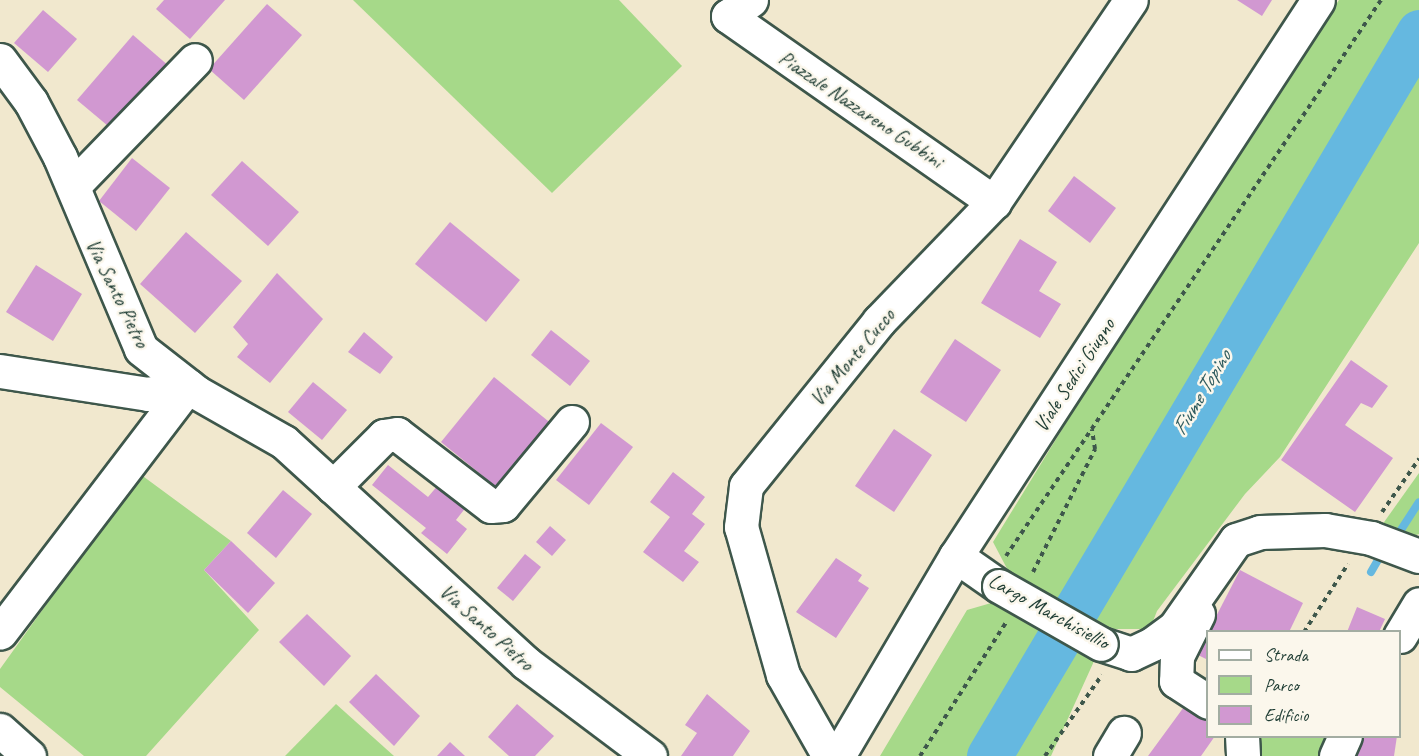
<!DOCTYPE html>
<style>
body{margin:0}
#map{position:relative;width:1419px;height:756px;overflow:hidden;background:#f1e8ce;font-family:Caveat,sans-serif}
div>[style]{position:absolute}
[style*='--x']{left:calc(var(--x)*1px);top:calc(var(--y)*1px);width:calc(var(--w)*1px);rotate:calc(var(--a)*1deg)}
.green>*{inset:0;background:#a6d989}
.stream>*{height:8px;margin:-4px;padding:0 4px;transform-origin:4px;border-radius:4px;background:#65b8e0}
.river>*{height:45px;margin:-22.5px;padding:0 22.5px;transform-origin:22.5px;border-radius:22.5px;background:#65b8e0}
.building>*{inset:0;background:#d198d1}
.path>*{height:4px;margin-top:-2px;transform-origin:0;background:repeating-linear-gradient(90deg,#3e574b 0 4.5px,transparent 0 9px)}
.roads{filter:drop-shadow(2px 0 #3e574b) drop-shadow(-2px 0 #3e574b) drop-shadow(0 2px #3e574b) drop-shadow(0 -2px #3e574b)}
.minor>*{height:33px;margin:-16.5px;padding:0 16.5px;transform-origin:16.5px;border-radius:16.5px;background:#fff}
.bridges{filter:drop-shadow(2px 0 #3e574b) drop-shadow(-2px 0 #3e574b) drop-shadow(0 2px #3e574b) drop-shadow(0 -2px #3e574b)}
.minor-bridge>*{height:33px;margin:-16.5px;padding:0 16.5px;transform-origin:16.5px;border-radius:16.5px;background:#fff}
span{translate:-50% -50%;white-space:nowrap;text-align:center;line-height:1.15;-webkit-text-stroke:5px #fbf7ec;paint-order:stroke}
.street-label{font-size:21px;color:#1f3d34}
.water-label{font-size:22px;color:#305c5f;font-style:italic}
.legend{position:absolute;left:1206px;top:630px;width:195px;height:108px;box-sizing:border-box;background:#fbf7ec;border:2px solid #a3ada2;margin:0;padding:8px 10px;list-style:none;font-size:18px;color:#1f3d34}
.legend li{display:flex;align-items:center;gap:12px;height:30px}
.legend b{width:30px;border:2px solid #a3ada2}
</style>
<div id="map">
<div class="green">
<div style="clip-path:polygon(353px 0,619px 0,682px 66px,552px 193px)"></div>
<div style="clip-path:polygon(1339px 0,1419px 0,1419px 243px,1280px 457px,1245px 494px,1157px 611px,1150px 629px,1115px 629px,1095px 659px,1051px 756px,880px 756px,967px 610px,1005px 599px,1013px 580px,993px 542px,1161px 268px)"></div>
<div style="clip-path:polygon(1419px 473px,1419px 534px,1403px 540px,1382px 525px)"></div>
<div style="clip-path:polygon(140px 474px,231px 541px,204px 570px,259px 630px,146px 756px,84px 756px,0 687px,0 669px)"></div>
<div style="clip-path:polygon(336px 704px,394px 756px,285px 756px)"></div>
<div style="clip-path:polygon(1262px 737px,1324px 737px,1336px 743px,1331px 756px,1249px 756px)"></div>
</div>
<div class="stream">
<div style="--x:1397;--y:536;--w:40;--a:-57.1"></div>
<div style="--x:1371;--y:572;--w:20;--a:-60"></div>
</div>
<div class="river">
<div style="--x:989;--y:756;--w:842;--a:-59.29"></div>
</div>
<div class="building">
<div style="clip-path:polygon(164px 0,225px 0,190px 39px,156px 9px)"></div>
<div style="clip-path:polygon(1237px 0,1272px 0,1262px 16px)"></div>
<div style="clip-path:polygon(267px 4px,302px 35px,244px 100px,209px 69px)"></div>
<div style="clip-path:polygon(43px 10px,77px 39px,48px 72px,14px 43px)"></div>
<div style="clip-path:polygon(133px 35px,170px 67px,114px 131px,77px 100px)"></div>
<div style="clip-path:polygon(132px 158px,170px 188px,136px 231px,99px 201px)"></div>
<div style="clip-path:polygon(242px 161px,299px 212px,268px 246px,211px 195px)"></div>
<div style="clip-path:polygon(1074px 176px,1116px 208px,1090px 243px,1048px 211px)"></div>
<div style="clip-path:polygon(450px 222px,520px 280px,486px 322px,415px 264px)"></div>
<div style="clip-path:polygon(186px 232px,242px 281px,195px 333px,140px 284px)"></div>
<div style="clip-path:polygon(1020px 239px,1057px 262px,1039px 291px,1061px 304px,1040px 338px,981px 303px)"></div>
<div style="clip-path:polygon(36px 265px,82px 294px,53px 341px,6px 312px)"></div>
<div style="clip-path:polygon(277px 273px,323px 319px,270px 383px,237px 357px,248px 344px,233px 327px)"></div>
<div style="clip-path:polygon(551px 330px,590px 361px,570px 386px,531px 355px)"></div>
<div style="clip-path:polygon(364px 332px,393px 357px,380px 374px,348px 352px)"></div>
<div style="clip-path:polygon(955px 339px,1001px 370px,966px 422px,920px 392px)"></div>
<div style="clip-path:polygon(1351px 360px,1388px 386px,1372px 408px,1361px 403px,1345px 425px,1393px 458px,1355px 512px,1281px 460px)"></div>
<div style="clip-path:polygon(494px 377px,553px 425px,500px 490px,441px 442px)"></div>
<div style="clip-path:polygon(313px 382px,347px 410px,322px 440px,288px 412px)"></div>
<div style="clip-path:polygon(601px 423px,633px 447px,589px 505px,556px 480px)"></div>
<div style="clip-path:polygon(894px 429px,932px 455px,894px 512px,855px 486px)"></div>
<div style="clip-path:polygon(388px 465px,428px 497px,439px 484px,467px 506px,456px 520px,467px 529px,447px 554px,421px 533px,426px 528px,372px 485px)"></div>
<div style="clip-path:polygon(673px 472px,705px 497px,692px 514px,705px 524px,684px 551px,699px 562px,683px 582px,643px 552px,670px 517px,650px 502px)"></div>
<div style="clip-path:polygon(283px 490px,312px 514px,276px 558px,247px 533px)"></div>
<div style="clip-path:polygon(550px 526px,566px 540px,552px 556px,536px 542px)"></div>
<div style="clip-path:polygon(231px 541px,275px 583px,248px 613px,204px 570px)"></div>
<div style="clip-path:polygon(525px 554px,541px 567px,513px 601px,497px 588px)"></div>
<div style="clip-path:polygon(836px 558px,862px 575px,858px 581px,869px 588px,836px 638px,796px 612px)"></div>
<div style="clip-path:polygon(1240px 570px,1303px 603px,1289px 632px,1208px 632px)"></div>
<div style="clip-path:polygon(1357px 607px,1385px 619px,1379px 632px,1347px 632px)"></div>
<div style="clip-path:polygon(307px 614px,351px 656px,324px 686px,279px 642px)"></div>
<div style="clip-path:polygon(1208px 633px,1208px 660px,1196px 654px)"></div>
<div style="clip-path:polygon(376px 674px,420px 716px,394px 746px,349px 702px)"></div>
<div style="clip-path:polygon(707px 694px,750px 731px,733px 756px,681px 756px,697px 733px,685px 725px)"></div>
<div style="clip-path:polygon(1189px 700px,1208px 714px,1208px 736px,1215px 736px,1201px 756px,1148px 756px)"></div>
<div style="clip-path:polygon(517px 704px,554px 736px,535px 756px,509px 756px,488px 737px)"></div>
<div style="clip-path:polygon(1358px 736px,1397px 736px,1394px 756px,1349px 756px)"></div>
<div style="clip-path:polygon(450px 742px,465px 756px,437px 756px)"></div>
</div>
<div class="path">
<div style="--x:1382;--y:512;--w:65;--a:-55.1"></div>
<div style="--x:1006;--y:556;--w:671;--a:-56"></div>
<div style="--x:1033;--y:572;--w:138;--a:-63.2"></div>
<div style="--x:1095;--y:449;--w:20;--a:-99"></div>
<div style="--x:1304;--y:632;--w:81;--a:-57.1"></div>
<div style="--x:920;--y:756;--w:161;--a:-57.2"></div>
<div style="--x:1045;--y:756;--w:99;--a:-54.9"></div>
</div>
<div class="roads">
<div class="minor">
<div style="--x:751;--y:0;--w:28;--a:145"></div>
<div style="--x:728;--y:16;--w:325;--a:35"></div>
<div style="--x:0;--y:60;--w:52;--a:53.6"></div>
<div style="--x:31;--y:102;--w:62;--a:62.2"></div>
<div style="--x:60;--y:157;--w:208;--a:67.1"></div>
<div style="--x:141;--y:349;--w:70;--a:38"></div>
<div style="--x:196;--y:392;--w:101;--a:29.6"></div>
<div style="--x:284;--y:442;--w:328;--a:42.4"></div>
<div style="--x:526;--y:663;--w:155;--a:36.9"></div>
<div style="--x:73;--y:186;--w:175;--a:-45.9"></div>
<div style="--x:0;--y:371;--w:150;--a:8.8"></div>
<div style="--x:148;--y:394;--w:41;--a:-11.3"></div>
<div style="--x:188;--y:386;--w:310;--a:127.3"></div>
<div style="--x:333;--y:487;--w:72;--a:-45"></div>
<div style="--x:384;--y:436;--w:13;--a:-9"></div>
<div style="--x:397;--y:434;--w:118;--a:37.5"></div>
<div style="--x:491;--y:506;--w:12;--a:-5"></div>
<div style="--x:503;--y:505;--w:108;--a:-50.3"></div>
<div style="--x:956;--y:556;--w:52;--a:34.9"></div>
<div style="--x:1198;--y:614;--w:47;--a:116.6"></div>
<div style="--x:1177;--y:656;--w:25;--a:92"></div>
<div style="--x:1176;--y:681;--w:38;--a:33"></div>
<div style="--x:1400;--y:636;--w:37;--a:-59"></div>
<div style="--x:1101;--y:644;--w:32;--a:18"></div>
<div style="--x:1131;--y:654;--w:23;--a:-25"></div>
<div style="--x:1152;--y:644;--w:29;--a:-36"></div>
<div style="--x:1175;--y:627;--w:106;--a:-55"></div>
<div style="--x:1236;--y:540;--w:25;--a:-18"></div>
<div style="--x:1260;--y:532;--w:65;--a:-1.8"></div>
<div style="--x:1325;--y:530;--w:47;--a:9.9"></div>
<div style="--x:1371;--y:538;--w:51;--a:20.6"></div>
<div style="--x:0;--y:730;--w:39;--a:42"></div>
<div style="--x:1242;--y:736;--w:20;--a:87"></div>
<div style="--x:829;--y:756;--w:93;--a:-119.6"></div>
<div style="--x:783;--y:675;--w:154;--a:-105.8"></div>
<div style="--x:741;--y:527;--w:41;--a:-83"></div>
<div style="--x:746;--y:486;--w:212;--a:-51.1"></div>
<div style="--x:879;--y:321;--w:165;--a:-46"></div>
<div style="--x:994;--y:202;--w:244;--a:-55.9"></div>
<div style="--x:838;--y:756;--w:232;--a:-59.5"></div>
<div style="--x:956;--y:556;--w:663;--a:-56.93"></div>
<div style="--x:1110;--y:756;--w:27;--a:-59"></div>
<div style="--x:1336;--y:756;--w:22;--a:-66"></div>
</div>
</div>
<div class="bridges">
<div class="minor-bridge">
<div style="--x:999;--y:586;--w:117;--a:29.6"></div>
</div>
</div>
<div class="street-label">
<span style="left:861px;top:109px;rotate:34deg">Piazzale Nazzareno Gubbini</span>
<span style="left:118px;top:293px;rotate:64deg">Via Santo Pietro</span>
<span style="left:852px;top:357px;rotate:-50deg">Via Monte Cucco</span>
<span style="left:1074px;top:375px;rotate:-57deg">Viale Sedici Giugno</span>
<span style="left:1049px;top:611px;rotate:29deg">Largo Marchisiellio</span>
<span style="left:487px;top:627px;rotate:42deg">Via Santo Pietro</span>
</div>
<div class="water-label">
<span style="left:1202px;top:393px;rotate:-59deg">Fiume Topino</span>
</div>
<ul class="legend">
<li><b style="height:8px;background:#fff"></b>Strada</li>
<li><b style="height:16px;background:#a6d989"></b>Parco</li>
<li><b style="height:16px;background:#d198d1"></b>Edificio</li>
</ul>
</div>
